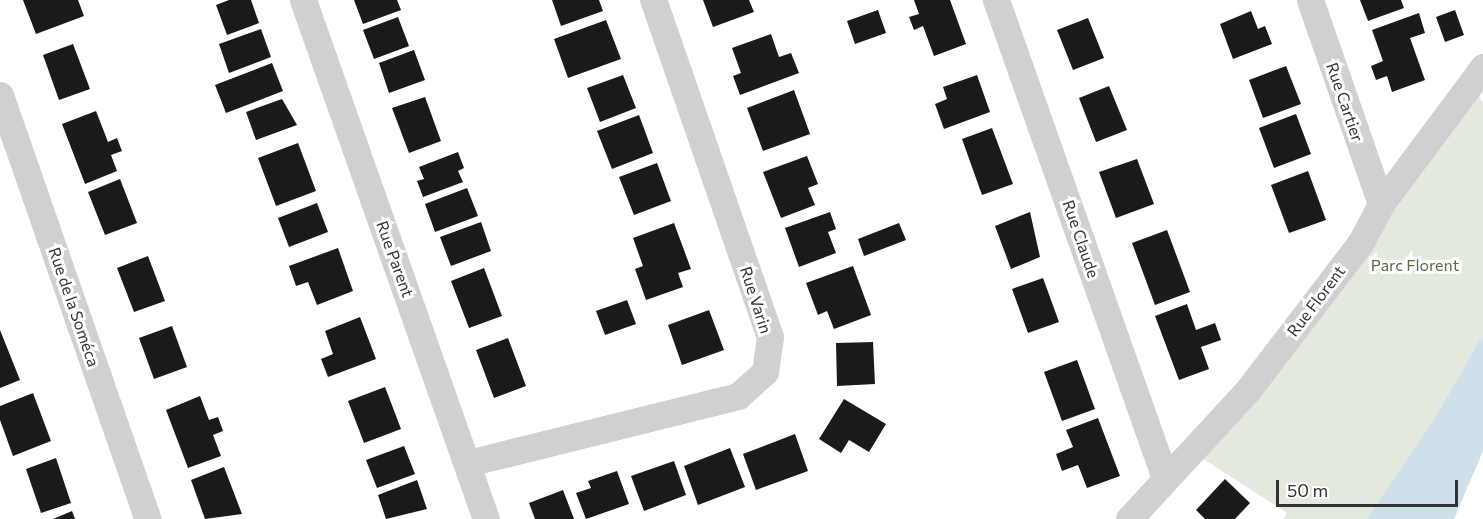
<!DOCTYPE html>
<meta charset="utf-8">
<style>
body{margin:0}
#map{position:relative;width:1483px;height:519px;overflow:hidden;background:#fff;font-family:Commissioner,sans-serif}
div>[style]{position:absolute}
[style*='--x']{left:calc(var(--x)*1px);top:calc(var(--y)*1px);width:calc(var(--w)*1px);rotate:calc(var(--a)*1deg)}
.green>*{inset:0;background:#e3e9dd}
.water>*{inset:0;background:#cee0ea}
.building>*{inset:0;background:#1a1a1a}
.minor>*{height:27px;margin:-13.5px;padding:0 13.5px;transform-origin:13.5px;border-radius:13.5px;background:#d0d0d0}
span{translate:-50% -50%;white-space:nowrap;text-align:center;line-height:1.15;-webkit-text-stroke:6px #fff;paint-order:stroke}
.street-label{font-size:16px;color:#333}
.park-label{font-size:16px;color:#566d42}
.scale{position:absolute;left:1276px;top:480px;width:182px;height:27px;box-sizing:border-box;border:3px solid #333;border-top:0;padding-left:8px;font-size:18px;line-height:21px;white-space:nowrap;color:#333;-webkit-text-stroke:4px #fff;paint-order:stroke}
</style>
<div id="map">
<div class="green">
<div style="clip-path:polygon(1470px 85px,1483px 102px,1483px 334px,1433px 421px,1366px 519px,1283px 519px,1287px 513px,1194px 453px)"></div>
</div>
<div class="water">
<div style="clip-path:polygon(1483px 334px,1483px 451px,1454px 519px,1366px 519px,1433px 421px)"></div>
</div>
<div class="building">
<div style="clip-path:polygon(23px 0,78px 0,84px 16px,36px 34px)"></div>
<div style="clip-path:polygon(229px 0,251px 0,259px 23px,227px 35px,216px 5px)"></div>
<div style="clip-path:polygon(354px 0,397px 0,401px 10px,363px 24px)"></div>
<div style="clip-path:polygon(552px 0,599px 0,603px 11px,561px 26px)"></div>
<div style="clip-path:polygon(703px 0,749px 0,754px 12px,713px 27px)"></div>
<div style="clip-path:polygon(914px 0,950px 0,966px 44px,934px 56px,923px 26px,914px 30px,909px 17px,919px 14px)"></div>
<div style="clip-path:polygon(1360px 0,1401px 0,1404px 8px,1368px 21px)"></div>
<div style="clip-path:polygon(878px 10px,886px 33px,855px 44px,847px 21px)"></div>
<div style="clip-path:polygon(1455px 10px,1464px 35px,1445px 42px,1436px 17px)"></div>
<div style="clip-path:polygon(1251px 11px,1258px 29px,1265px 26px,1272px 44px,1233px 59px,1220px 24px)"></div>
<div style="clip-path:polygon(1419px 13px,1425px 33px,1410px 38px,1425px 80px,1392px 92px,1387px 76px,1376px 80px,1371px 66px,1383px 61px,1372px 30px)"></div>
<div style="clip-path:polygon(398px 17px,409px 46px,374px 59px,363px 30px)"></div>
<div style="clip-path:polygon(1088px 18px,1104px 58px,1073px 70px,1057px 30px)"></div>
<div style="clip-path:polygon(606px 20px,621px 59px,568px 78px,554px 39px)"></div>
<div style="clip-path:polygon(261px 29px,271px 57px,229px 73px,219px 44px)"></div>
<div style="clip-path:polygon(771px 34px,779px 57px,791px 53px,799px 73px,740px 95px,733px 76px,741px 73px,732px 48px)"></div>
<div style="clip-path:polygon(73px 44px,90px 89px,59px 100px,43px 55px)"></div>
<div style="clip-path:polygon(414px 50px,425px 80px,389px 93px,379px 63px)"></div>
<div style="clip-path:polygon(272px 63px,283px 91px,226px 113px,215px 85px)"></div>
<div style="clip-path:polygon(1286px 66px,1301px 104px,1263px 118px,1249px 80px)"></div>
<div style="clip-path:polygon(623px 75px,636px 108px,600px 122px,587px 88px)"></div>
<div style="clip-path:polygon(977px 75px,990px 112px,944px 129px,935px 104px,947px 99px,943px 87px)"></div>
<div style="clip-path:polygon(1109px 86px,1127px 130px,1096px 142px,1079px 98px)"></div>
<div style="clip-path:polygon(794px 90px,810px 134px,763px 151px,747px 108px)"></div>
<div style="clip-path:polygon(425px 97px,441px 141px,409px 153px,392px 108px)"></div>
<div style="clip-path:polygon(282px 99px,297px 125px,256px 140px,246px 112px)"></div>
<div style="clip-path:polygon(96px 111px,108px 142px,117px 138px,122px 151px,111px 155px,117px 171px,85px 184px,62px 124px)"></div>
<div style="clip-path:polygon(1296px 114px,1311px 154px,1274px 168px,1259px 128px)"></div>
<div style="clip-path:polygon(639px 115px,653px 153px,612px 169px,597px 131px)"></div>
<div style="clip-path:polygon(992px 128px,1013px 184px,982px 195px,962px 139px)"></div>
<div style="clip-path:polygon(298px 143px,316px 191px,276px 206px,258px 158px)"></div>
<div style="clip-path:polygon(458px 152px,464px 168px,458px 171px,463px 182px,423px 197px,417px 181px,424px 179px,419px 167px)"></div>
<div style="clip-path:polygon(807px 156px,818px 184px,808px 188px,815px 205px,781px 218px,763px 172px)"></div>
<div style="clip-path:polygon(1137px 159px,1154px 204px,1116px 218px,1099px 172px)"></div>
<div style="clip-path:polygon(657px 163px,671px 201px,634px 215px,619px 177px)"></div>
<div style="clip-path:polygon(1308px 171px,1326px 220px,1289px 233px,1271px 185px)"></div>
<div style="clip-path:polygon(120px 179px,137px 223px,105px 235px,88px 192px)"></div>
<div style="clip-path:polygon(467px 188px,478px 216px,435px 232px,425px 204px)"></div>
<div style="clip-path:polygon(317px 203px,328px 232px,289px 247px,278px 218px)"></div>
<div style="clip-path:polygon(830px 212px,836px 229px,828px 232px,836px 253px,799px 267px,785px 228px)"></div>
<div style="clip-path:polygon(1030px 212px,1040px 257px,1011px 269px,995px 226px)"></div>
<div style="clip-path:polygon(481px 222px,491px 251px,451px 266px,440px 237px)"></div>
<div style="clip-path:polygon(674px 223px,691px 269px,678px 273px,683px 287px,646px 300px,635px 269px,643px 266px,633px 238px)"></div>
<div style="clip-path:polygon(899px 223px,906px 240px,864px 256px,858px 239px)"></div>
<div style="clip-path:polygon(1167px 230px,1190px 292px,1155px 305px,1132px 243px)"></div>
<div style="clip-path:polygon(338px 248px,353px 291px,317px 305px,308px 282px,296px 286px,289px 266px)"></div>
<div style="clip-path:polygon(148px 256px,165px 301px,134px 312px,117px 268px)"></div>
<div style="clip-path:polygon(853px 266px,871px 315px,834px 329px,827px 311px,818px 315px,806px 283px)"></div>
<div style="clip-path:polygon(484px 268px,502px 316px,469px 328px,451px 281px)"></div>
<div style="clip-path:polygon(1043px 278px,1059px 322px,1028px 333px,1012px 289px)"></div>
<div style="clip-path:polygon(627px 300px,636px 324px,605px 335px,596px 311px)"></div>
<div style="clip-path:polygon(1187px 304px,1196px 330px,1215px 323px,1221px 340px,1201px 347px,1209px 369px,1179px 380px,1155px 316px)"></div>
<div style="clip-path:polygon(709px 310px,724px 350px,682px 365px,668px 325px)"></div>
<div style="clip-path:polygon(360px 317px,376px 359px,328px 377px,321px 359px,333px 354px,325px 331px)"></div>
<div style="clip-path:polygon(172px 326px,187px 367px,154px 379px,139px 338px)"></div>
<div style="clip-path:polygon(0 330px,20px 380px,0 388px)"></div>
<div style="clip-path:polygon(508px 338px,526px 386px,494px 398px,476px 350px)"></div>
<div style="clip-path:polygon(873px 342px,875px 384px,837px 386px,836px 343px)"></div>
<div style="clip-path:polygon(1077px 360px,1095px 409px,1062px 421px,1044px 372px)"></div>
<div style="clip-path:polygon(385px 387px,401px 429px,364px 443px,348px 401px)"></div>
<div style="clip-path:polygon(33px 393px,51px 441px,13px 456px,0 420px,0 406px)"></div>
<div style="clip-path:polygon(200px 396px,209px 420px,218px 417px,223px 431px,213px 435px,221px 456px,188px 468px,166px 410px)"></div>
<div style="clip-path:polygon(844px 399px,886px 424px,869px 452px,849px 440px,841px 453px,819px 439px)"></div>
<div style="clip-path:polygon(1098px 418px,1120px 476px,1087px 488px,1078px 465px,1062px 471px,1056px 454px,1073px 447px,1066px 430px)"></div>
<div style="clip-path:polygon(795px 434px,808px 471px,756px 490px,743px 454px)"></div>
<div style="clip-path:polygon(404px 446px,415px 474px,377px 488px,366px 460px)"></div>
<div style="clip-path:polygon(730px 448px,745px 487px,698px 505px,684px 466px)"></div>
<div style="clip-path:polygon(56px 458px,71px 503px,41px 513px,26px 469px)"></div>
<div style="clip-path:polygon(674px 461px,686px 495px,644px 511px,631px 476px)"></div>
<div style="clip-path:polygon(224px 467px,242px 514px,205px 519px,191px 480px)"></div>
<div style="clip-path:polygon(617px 471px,629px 504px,586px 519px,576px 493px,591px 488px,588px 481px)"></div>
<div style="clip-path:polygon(1225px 479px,1250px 503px,1235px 519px,1205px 519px,1196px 510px)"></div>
<div style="clip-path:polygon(417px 480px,427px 509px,386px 519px,378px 495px)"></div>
<div style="clip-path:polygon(563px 490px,574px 519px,535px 519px,529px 503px)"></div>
<div style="clip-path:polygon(72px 511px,75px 519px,53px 519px)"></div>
</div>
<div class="minor">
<div style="--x:303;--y:0;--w:550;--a:70.58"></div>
<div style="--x:996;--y:0;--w:507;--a:70.53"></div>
<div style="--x:1310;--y:0;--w:216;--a:70.8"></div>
<div style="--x:0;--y:95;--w:449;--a:70.8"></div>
<div style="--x:468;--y:463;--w:278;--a:-13.9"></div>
<div style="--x:738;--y:396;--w:36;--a:-42"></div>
<div style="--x:765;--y:372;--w:35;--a:-82"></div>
<div style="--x:770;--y:337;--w:357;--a:-109.1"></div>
<div style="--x:1129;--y:519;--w:176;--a:-47.3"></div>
<div style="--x:1248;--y:390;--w:186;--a:-52.6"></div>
<div style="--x:1361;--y:242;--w:43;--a:-62.2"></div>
<div style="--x:1381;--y:204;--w:171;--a:-53.3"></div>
</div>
<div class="street-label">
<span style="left:1345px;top:102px;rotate:71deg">Rue Cartier</span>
<span style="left:1081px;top:239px;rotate:71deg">Rue Claude</span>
<span style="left:395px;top:259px;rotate:70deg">Rue Parent</span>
<span style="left:756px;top:300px;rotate:72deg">Rue Varin</span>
<span style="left:1316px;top:301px;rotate:-53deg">Rue Florent</span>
<span style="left:74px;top:307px;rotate:71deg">Rue de la Soméca</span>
</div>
<div class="park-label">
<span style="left:1415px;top:265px">Parc Florent</span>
</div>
<div class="scale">50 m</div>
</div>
